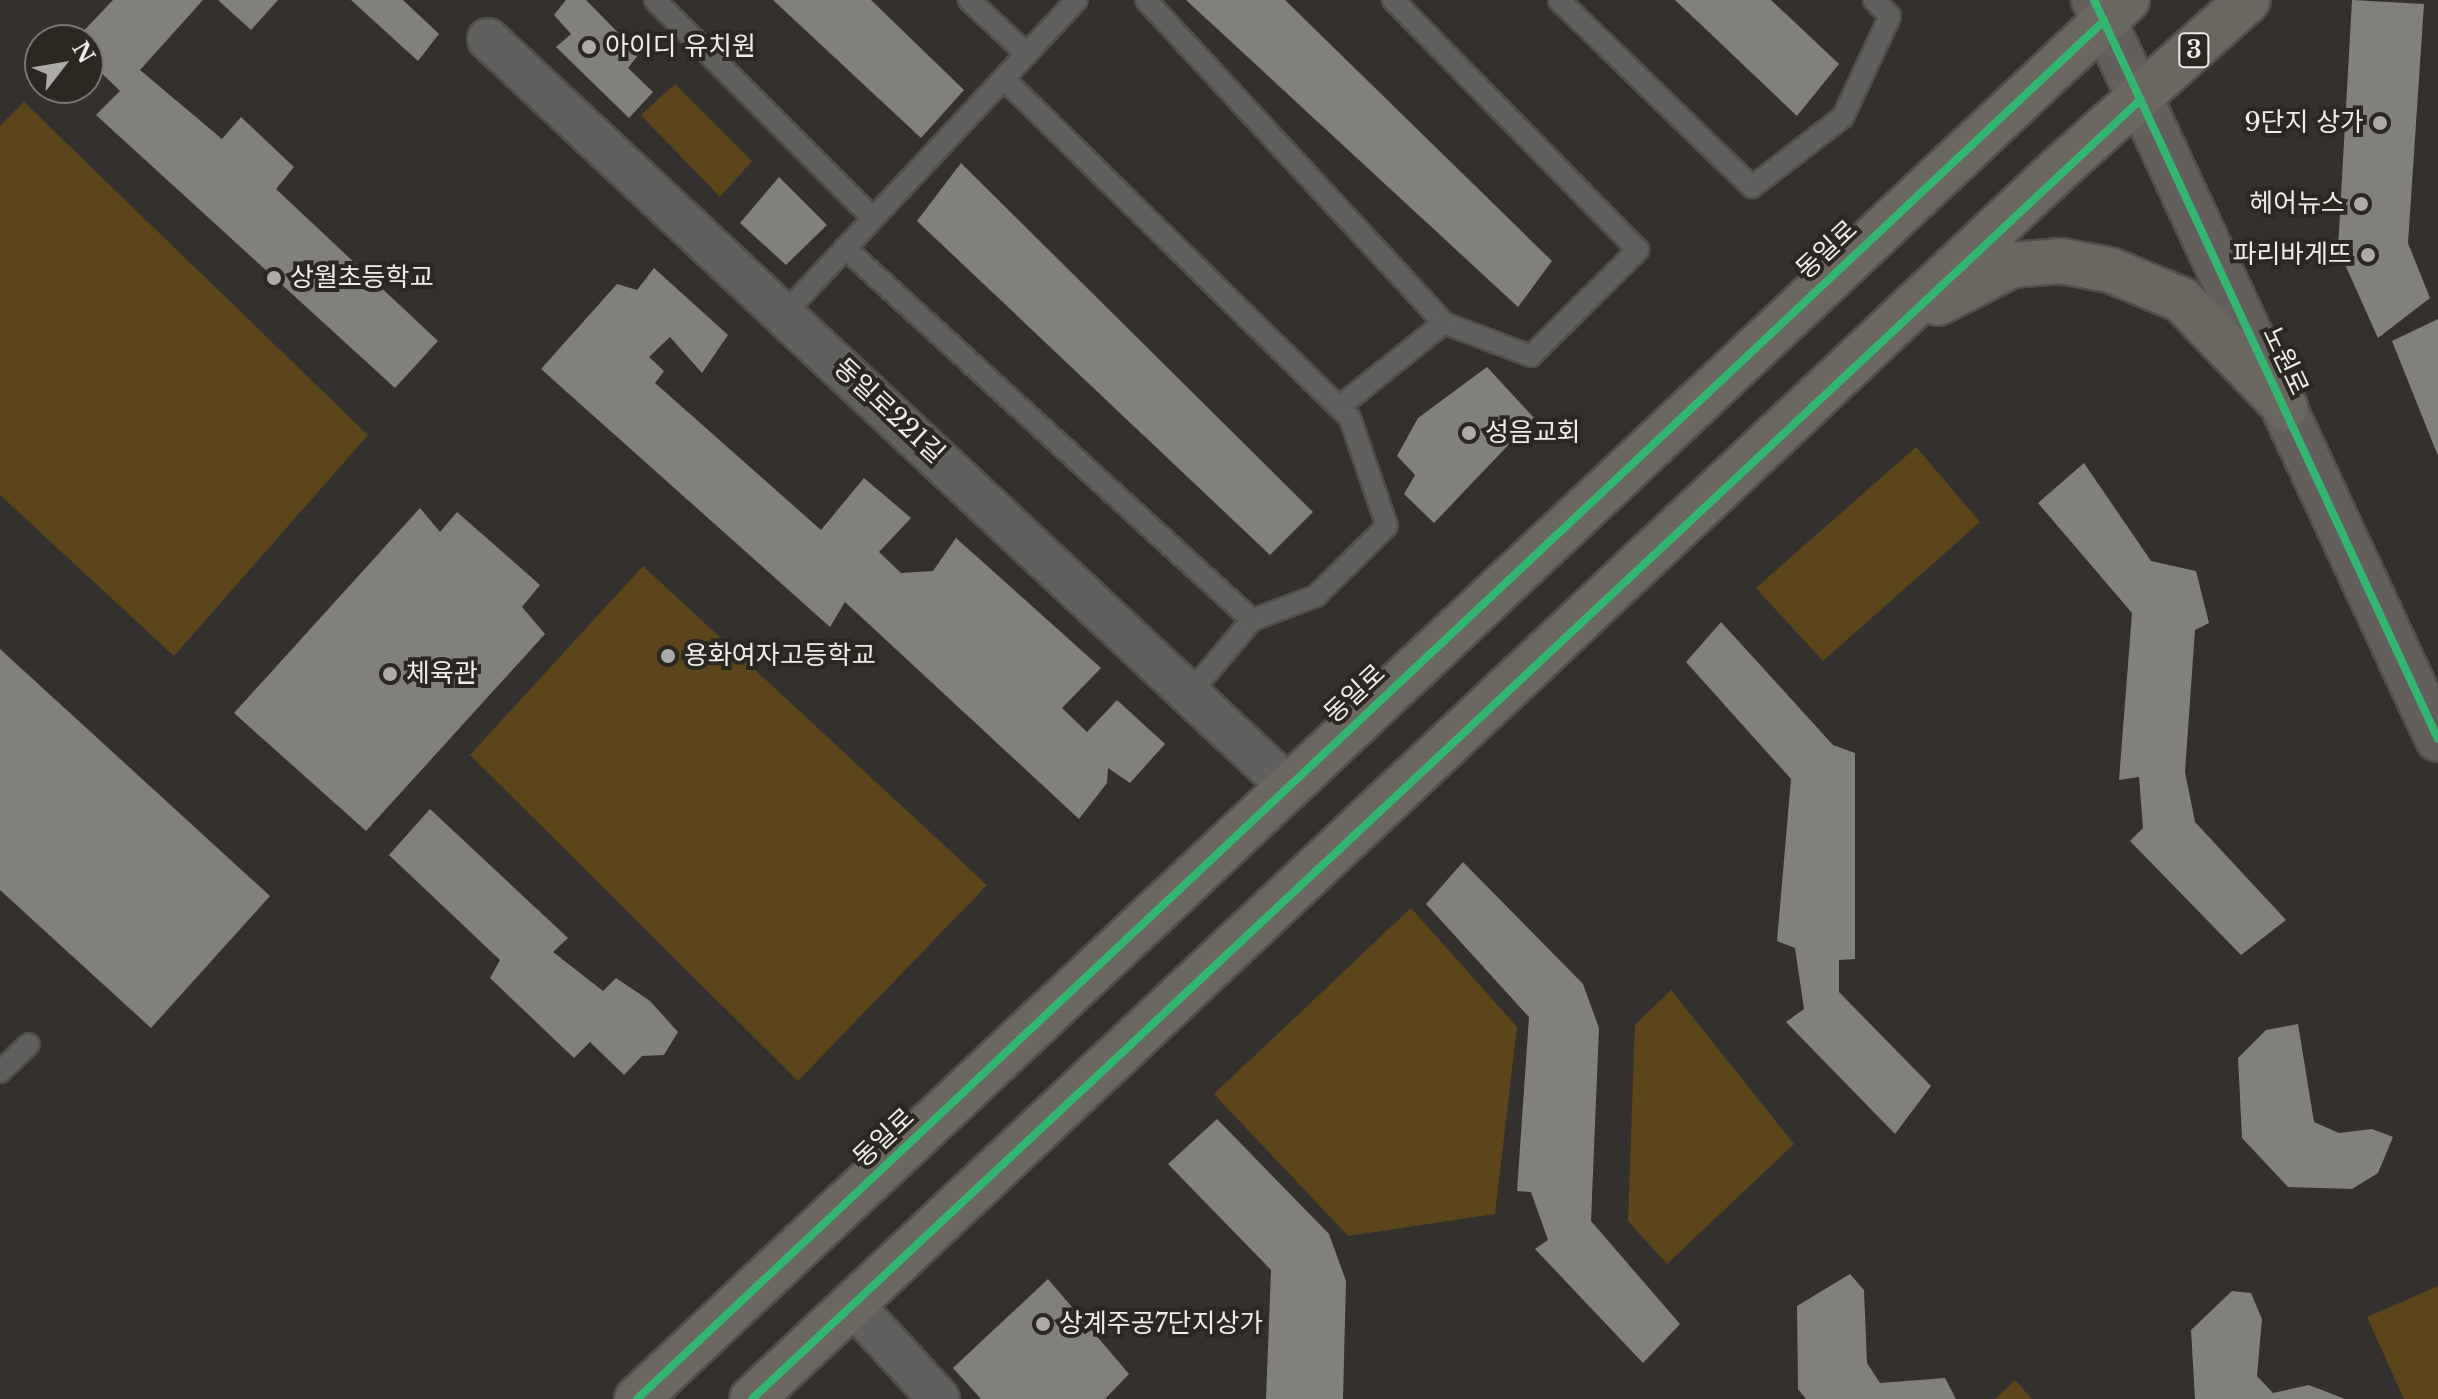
<!DOCTYPE html>
<meta charset="utf-8">
<style>
body{margin:0}
#map{position:relative;width:2438px;height:1399px;overflow:hidden;background:#33302d;font-family:"Libre Baskerville","Noto Sans KR",serif}
div>[style]{position:absolute}
[style*='--x']{left:calc(var(--x)*1px);top:calc(var(--y)*1px);width:calc(var(--w)*1px);rotate:calc(var(--a)*1deg)}
.green>*{inset:0;background:#5b461c}
.building>*{inset:0;background:#82807d}
.roads{filter:drop-shadow(2px 0 #514f4c) drop-shadow(-2px 0 #514f4c) drop-shadow(0 2px #514f4c) drop-shadow(0 -2px #514f4c)}
.lane>*{height:20px;margin:-10px;padding:0 10px;transform-origin:10px;border-radius:10px;background:#61605e}
.street>*{height:40px;margin:-20px;padding:0 20px;transform-origin:20px;border-radius:20px;background:#61605e}
.secondary>*{height:44px;margin:-22px;padding:0 22px;transform-origin:22px;border-radius:22px;background:#63605b}
.primary>*{height:44px;margin:-22px;padding:0 22px;transform-origin:22px;border-radius:22px;background:#6a6660}
.cycleway>*{height:8px;margin:-4px;padding:0 4px;transform-origin:4px;border-radius:4px;background:#33b770}
.dots>*{width:22px;height:22px;translate:-50% -50%;box-sizing:border-box;border:4px solid #2b2721;border-radius:50%}
span{translate:-50% -50%;white-space:nowrap;text-align:center;line-height:1.15;-webkit-text-stroke:8px #2b2721;paint-order:stroke}
.shield-label span{padding:2px 6px;background:#2b2721;border:2px solid;border-radius:6px;-webkit-text-stroke-width:0}
.shield-label{font-size:24px;color:#efede9;font-weight:700}
.poi-label{font-size:26px;color:#efede9}
.left{translate:0 -50%;text-align:left}
.right{translate:-100% -50%;text-align:right}
.street-label{font-size:26px;color:#efede9}
.north{position:absolute;left:24px;top:24px;width:80px;height:80px;box-sizing:border-box;background:#2b2721;border:2px solid #797671;border-radius:50%;rotate:59deg;font-size:22px;font-weight:700;line-height:32px;text-align:center;color:#efede9}
.north::after{content:'';display:block;margin:auto;width:28px;height:36px;background:#adaba7;clip-path:polygon(50% 0,100% 100%,50% 72%,0 100%)}
</style>
<div id="map">
<div class="green">
<div style="clip-path:polygon(675px 84px,752px 161px,720px 197px,641px 115px)"></div>
<div style="clip-path:polygon(24px 102px,368px 435px,174px 656px,0 495px,0 126px)"></div>
<div style="clip-path:polygon(1916px 447px,1980px 522px,1823px 661px,1756px 588px)"></div>
<div style="clip-path:polygon(643px 566px,987px 885px,798px 1081px,470px 755px)"></div>
<div style="clip-path:polygon(1411px 908px,1517px 1027px,1495px 1214px,1348px 1236px,1214px 1094px)"></div>
<div style="clip-path:polygon(1671px 990px,1794px 1144px,1667px 1264px,1628px 1221px,1635px 1025px)"></div>
<div style="clip-path:polygon(2438px 1286px,2438px 1399px,2404px 1399px,2367px 1317px)"></div>
<div style="clip-path:polygon(2015px 1380px,2032px 1399px,1995px 1399px)"></div>
</div>
<div class="building">
<div style="clip-path:polygon(113px 0,203px 0,140px 70px,222px 139px,241px 117px,294px 167px,276px 189px,438px 341px,395px 388px,96px 115px,120px 91px,88px 60px,88px 40px,75px 40px)"></div>
<div style="clip-path:polygon(218px 0,278px 0,251px 30px)"></div>
<div style="clip-path:polygon(351px 0,403px 0,439px 34px,418px 61px)"></div>
<div style="clip-path:polygon(566px 0,586px 0,639px 54px,628px 68px,653px 92px,629px 118px,556px 47px,571px 34px,554px 15px)"></div>
<div style="clip-path:polygon(773px 0,871px 0,964px 90px,921px 138px)"></div>
<div style="clip-path:polygon(1186px 0,1285px 0,1552px 261px,1518px 307px)"></div>
<div style="clip-path:polygon(1675px 0,1771px 0,1839px 64px,1797px 116px)"></div>
<div style="clip-path:polygon(2352px 0,2424px 4px,2408px 243px,2430px 298px,2378px 338px,2338px 249px)"></div>
<div style="clip-path:polygon(961px 163px,1313px 512px,1270px 555px,917px 221px)"></div>
<div style="clip-path:polygon(779px 177px,827px 225px,786px 265px,740px 223px)"></div>
<div style="clip-path:polygon(654px 268px,728px 335px,702px 373px,670px 337px,649px 357px,664px 371px,655px 383px,821px 530px,864px 478px,911px 518px,879px 552px,901px 573px,933px 571px,956px 538px,1101px 668px,1062px 708px,1087px 732px,1117px 700px,1165px 744px,1130px 783px,1108px 768px,1107px 783px,1079px 819px,845px 602px,830px 627px,541px 369px,617px 284px,637px 290px)"></div>
<div style="clip-path:polygon(2438px 319px,2438px 456px,2392px 341px)"></div>
<div style="clip-path:polygon(1487px 367px,1534px 418px,1434px 523px,1404px 494px,1415px 475px,1397px 456px,1418px 418px)"></div>
<div style="clip-path:polygon(2084px 463px,2151px 561px,2196px 571px,2209px 623px,2195px 630px,2185px 772px,2195px 822px,2286px 920px,2241px 955px,2130px 841px,2143px 828px,2139px 777px,2119px 780px,2132px 613px,2038px 503px)"></div>
<div style="clip-path:polygon(420px 508px,440px 532px,457px 512px,540px 585px,522px 607px,545px 634px,366px 831px,234px 713px)"></div>
<div style="clip-path:polygon(1721px 622px,1833px 745px,1855px 753px,1855px 959px,1839px 960px,1839px 992px,1931px 1086px,1895px 1134px,1786px 1022px,1804px 1009px,1795px 948px,1777px 941px,1791px 779px,1686px 662px)"></div>
<div style="clip-path:polygon(0 649px,270px 896px,151px 1028px,0 890px)"></div>
<div style="clip-path:polygon(430px 809px,568px 938px,553px 952px,603px 991px,616px 978px,650px 1001px,678px 1032px,664px 1055px,642px 1056px,624px 1075px,590px 1042px,574px 1058px,490px 978px,500px 960px,389px 855px)"></div>
<div style="clip-path:polygon(1463px 862px,1583px 984px,1599px 1028px,1591px 1221px,1680px 1324px,1643px 1363px,1535px 1249px,1548px 1240px,1531px 1192px,1517px 1191px,1529px 1017px,1426px 904px)"></div>
<div style="clip-path:polygon(2298px 1024px,2314px 1122px,2339px 1133px,2372px 1129px,2393px 1137px,2378px 1173px,2352px 1189px,2288px 1187px,2242px 1138px,2238px 1058px,2266px 1030px)"></div>
<div style="clip-path:polygon(1217px 1119px,1329px 1234px,1346px 1281px,1343px 1399px,1266px 1399px,1271px 1270px,1168px 1164px)"></div>
<div style="clip-path:polygon(1850px 1274px,1864px 1290px,1867px 1363px,1880px 1383px,1945px 1378px,1956px 1399px,1806px 1399px,1798px 1389px,1797px 1306px)"></div>
<div style="clip-path:polygon(1048px 1279px,1129px 1374px,1105px 1399px,981px 1399px,953px 1368px)"></div>
<div style="clip-path:polygon(2232px 1291px,2251px 1293px,2262px 1319px,2257px 1376px,2273px 1393px,2309px 1385px,2345px 1399px,2195px 1399px,2191px 1330px)"></div>
</div>
<div class="roads">
<div class="lane">
<div style="--x:655;--y:0;--w:308;--a:45"></div>
<div style="--x:969;--y:0;--w:79;--a:43"></div>
<div style="--x:1146;--y:0;--w:439;--a:47.3"></div>
<div style="--x:1444;--y:323;--w:93;--a:20.8"></div>
<div style="--x:1531;--y:356;--w:151;--a:-44.7"></div>
<div style="--x:1638;--y:250;--w:350;--a:-134.4"></div>
<div style="--x:1559;--y:0;--w:269;--a:44.1"></div>
<div style="--x:1752;--y:187;--w:115;--a:-37.6"></div>
<div style="--x:1843;--y:117;--w:111;--a:-65"></div>
<div style="--x:1890;--y:16;--w:23;--a:-135"></div>
<div style="--x:1004;--y:79;--w:484;--a:44.4"></div>
<div style="--x:1350;--y:418;--w:114;--a:71.1"></div>
<div style="--x:1387;--y:526;--w:100;--a:135.4"></div>
<div style="--x:1316;--y:596;--w:68;--a:159.4"></div>
<div style="--x:1252;--y:620;--w:94;--a:130.3"></div>
<div style="--x:845;--y:248;--w:551;--a:42.43"></div>
<div style="--x:784;--y:314;--w:429;--a:-47"></div>
<div style="--x:1339;--y:407;--w:134;--a:-38.7"></div>
<div style="--x:0;--y:1072;--w:40;--a:-44"></div>
</div>
<div class="street">
<div style="--x:488;--y:39;--w:1093;--a:43.04"></div>
<div style="--x:853;--y:1305;--w:127;--a:47.5"></div>
</div>
<div class="secondary">
<div style="--x:2094;--y:0;--w:815;--a:65.04"></div>
</div>
<div class="primary">
<div style="--x:1938;--y:303;--w:83;--a:-27.2"></div>
<div style="--x:2012;--y:265;--w:49;--a:-4.7"></div>
<div style="--x:2061;--y:261;--w:50;--a:10.4"></div>
<div style="--x:2110;--y:270;--w:78;--a:22.6"></div>
<div style="--x:2182;--y:300;--w:149;--a:46.1"></div>
<div style="--x:637;--y:1399;--w:2044;--a:-43.2"></div>
<div style="--x:752;--y:1399;--w:1796;--a:-43.26"></div>
<div style="--x:2060;--y:168;--w:252;--a:-41.8"></div>
</div>
</div>
<div class="cycleway">
<div style="--x:2094;--y:0;--w:815;--a:65.04"></div>
<div style="--x:637;--y:1399;--w:2013;--a:-43.21"></div>
<div style="--x:752;--y:1399;--w:1902;--a:-43.1"></div>
</div>
<div class="dots">
<div style="left:589px;top:47px;background:#adaba7"></div>
<div style="left:2380px;top:123px;background:#adaba7"></div>
<div style="left:2361px;top:204px;background:#adaba7"></div>
<div style="left:2368px;top:255px;background:#adaba7"></div>
<div style="left:274px;top:278px;background:#adaba7"></div>
<div style="left:1469px;top:433px;background:#adaba7"></div>
<div style="left:668px;top:656px;background:#adaba7"></div>
<div style="left:390px;top:674px;background:#adaba7"></div>
<div style="left:1043px;top:1324px;background:#adaba7"></div>
</div>
<div class="shield-label">
<span style="left:2194px;top:50px">3</span>
</div>
<div class="poi-label">
<span class="left" style="left:605px;top:47px">아이디 유치원</span>
<span class="right" style="left:2364px;top:123px">9단지 상가</span>
<span class="right" style="left:2345px;top:204px">헤어뉴스</span>
<span class="right" style="left:2352px;top:255px">파리바게뜨</span>
<span class="left" style="left:290px;top:278px">상월초등학교</span>
<span class="left" style="left:1485px;top:433px">성음교회</span>
<span class="left" style="left:684px;top:656px">용화여자고등학교</span>
<span class="left" style="left:406px;top:674px">체육관</span>
<span class="left" style="left:1059px;top:1324px">상계주공7단지상가</span>
</div>
<div class="street-label">
<span style="left:1827px;top:250px;rotate:-43deg">동일로</span>
<span style="left:2285px;top:361px;rotate:65deg">노원로</span>
<span style="left:889px;top:411px;rotate:43deg">동일로221길</span>
<span style="left:1355px;top:694px;rotate:-43deg">동일로</span>
<span style="left:884px;top:1138px;rotate:-43deg">동일로</span>
</div>
<div class="north">N</div>
</div>
